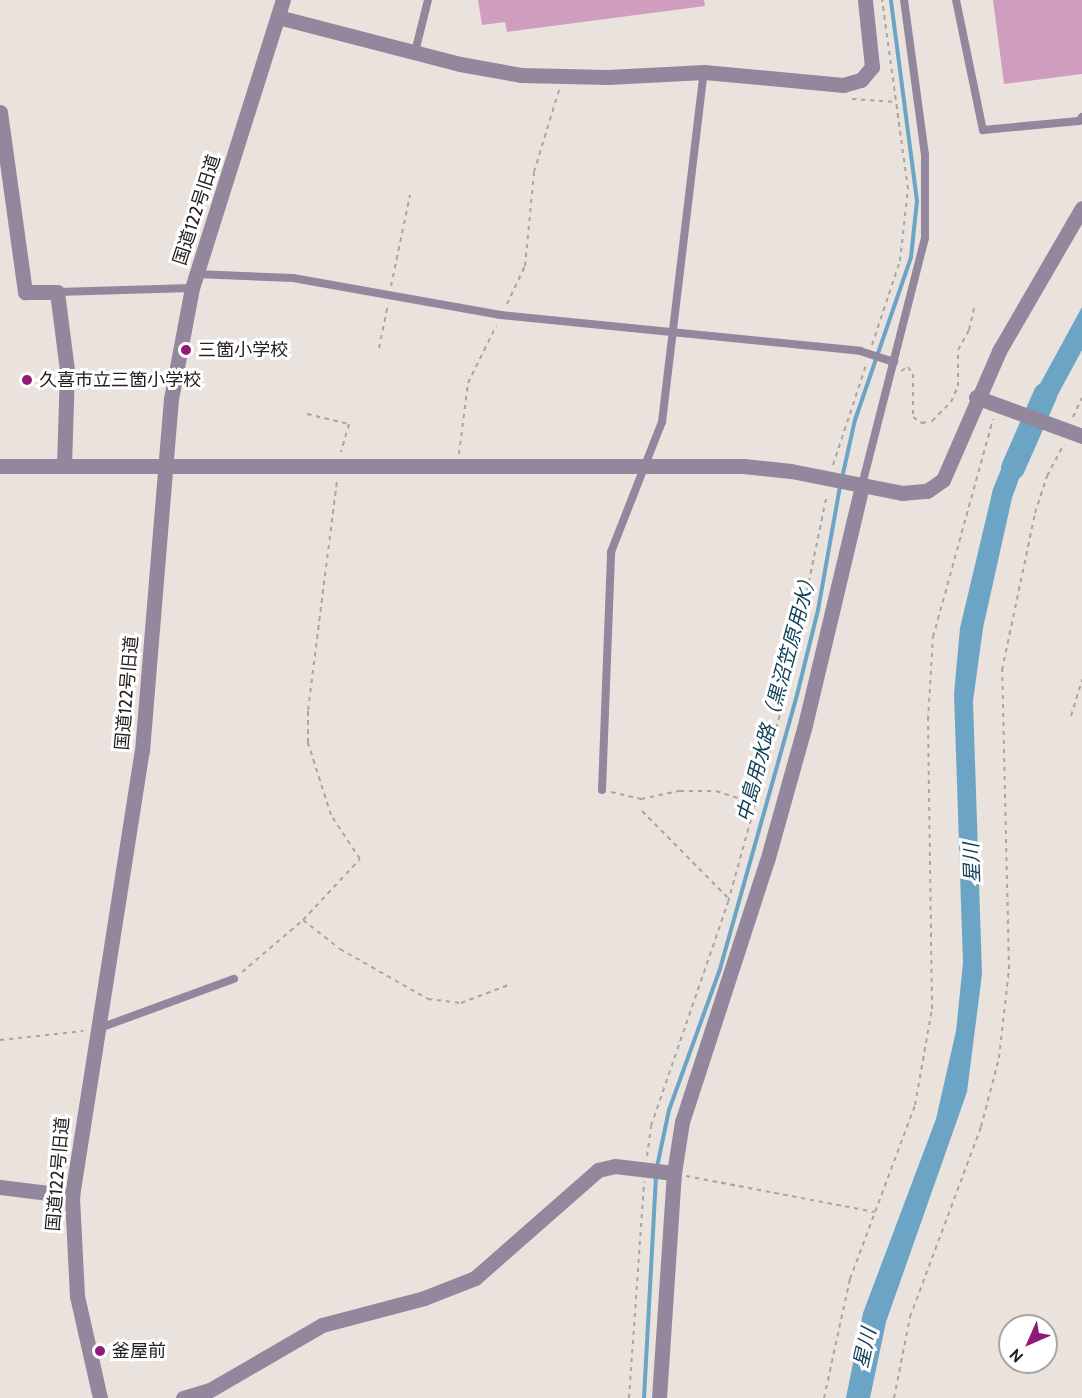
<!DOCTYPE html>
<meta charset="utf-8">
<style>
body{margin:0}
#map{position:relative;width:1082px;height:1398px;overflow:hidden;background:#eae2dd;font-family:Cabin,"Noto Sans JP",sans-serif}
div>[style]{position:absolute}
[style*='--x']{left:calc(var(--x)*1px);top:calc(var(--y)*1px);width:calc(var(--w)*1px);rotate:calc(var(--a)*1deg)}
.water>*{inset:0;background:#6ca4c5}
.stream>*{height:4px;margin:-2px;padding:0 2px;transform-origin:2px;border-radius:2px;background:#6ca4c5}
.river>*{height:24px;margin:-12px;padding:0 12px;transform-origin:12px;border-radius:12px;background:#6ca4c5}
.building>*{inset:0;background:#d19dbe}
.path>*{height:2px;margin-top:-1px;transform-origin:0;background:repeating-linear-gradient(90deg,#aba4a0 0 4.5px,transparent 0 9px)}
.service>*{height:8px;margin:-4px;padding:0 4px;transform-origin:4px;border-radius:4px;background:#93879d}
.minor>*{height:15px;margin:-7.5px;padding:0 7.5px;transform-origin:7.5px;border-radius:7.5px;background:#93879d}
.tertiary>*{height:15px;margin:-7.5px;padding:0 7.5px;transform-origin:7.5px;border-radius:7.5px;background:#93879d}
.dots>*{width:16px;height:16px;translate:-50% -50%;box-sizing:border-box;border:3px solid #fff;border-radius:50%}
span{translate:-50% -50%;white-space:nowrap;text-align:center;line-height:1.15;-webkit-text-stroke:6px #fff;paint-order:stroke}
.street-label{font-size:18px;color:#24201f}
.poi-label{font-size:18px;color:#24201f}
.left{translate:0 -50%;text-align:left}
.water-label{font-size:20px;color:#103f56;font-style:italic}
.north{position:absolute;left:998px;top:1314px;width:60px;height:60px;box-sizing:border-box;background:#fff;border:2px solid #a7a6a5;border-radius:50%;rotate:225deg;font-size:16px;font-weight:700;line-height:24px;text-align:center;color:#24201f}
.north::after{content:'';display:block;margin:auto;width:21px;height:27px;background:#911a78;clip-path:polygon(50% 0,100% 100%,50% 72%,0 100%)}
</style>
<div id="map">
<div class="water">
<div style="clip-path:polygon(1082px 307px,1082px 350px,1048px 413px,1028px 406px)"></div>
<div style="clip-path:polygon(1016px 433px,1033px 440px,1012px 498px,983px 628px,973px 701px,982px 974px,967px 1092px,886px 1322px,870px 1398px,846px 1398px,863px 1313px,936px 1119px,956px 1031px,963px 963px,954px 694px,960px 628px,993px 489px)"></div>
</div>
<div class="stream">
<div style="--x:842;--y:478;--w:59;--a:-77.4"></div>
<div style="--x:855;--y:420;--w:172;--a:-71"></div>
<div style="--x:911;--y:257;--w:56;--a:-83.9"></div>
<div style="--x:917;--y:201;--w:203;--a:-97.4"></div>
<div style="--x:657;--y:1167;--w:58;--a:-78.1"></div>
<div style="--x:669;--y:1110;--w:150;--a:-70.1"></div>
<div style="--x:720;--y:969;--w:285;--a:-74.3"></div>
<div style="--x:797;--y:695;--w:88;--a:-76.1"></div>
<div style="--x:818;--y:610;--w:126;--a:-79.9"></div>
<div style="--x:644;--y:1398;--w:224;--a:-86.9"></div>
</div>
<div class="river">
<div style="--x:1013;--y:468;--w:80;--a:-66.3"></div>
</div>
<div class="building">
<div style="clip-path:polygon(478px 0,704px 0,705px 6px,507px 32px,505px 22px,482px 25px)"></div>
<div style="clip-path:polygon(993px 0,1082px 0,1082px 74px,1004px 84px)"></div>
</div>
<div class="path">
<div style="--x:852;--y:99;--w:45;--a:3.8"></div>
<div style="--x:391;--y:286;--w:93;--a:-78.2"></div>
<div style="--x:507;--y:304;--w:42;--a:-64.7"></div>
<div style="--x:525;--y:266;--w:94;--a:-84.5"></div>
<div style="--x:534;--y:172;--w:86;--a:-73"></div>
<div style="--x:872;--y:345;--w:89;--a:-71.6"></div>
<div style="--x:900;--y:261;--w:72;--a:-83.7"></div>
<div style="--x:908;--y:189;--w:191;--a:-97.8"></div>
<div style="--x:379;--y:348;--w:45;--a:-78.4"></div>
<div style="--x:901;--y:371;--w:8;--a:-30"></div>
<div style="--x:908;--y:367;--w:9;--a:54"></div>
<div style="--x:913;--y:374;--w:43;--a:90"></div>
<div style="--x:913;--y:417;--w:11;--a:34"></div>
<div style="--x:922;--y:423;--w:10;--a:-11"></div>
<div style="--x:932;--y:421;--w:27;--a:-45"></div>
<div style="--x:951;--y:402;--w:17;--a:-66"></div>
<div style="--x:958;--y:386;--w:36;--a:-90"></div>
<div style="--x:958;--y:350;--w:23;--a:-61"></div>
<div style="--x:969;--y:330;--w:26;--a:-77"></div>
<div style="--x:307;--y:414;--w:43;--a:13.4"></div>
<div style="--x:349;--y:424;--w:29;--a:106"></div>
<div style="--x:1073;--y:417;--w:21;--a:-65"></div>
<div style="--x:459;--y:454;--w:72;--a:-82.8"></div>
<div style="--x:468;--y:383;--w:64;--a:-63.8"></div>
<div style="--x:833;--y:465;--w:105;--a:-71.7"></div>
<div style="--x:1071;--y:716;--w:38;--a:-73"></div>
<div style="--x:611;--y:792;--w:31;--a:13"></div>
<div style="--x:641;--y:799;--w:40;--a:-12"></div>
<div style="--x:680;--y:791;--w:36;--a:0"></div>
<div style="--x:716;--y:791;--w:40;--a:18"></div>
<div style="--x:642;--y:811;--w:122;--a:45.3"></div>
<div style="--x:303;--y:920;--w:47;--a:38.1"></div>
<div style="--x:340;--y:949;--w:101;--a:29.6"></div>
<div style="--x:428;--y:999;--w:33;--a:7"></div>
<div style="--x:461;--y:1003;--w:53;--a:-20.8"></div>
<div style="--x:242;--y:972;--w:80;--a:-40.4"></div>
<div style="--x:303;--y:920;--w:83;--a:-46.9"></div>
<div style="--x:360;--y:859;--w:53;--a:-123.4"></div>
<div style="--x:331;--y:815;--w:76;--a:-107.7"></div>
<div style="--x:308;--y:743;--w:33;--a:-90"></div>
<div style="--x:308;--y:710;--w:231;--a:-82.8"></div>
<div style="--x:0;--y:1040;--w:84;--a:-6.1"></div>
<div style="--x:647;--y:1156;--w:30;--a:-82"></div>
<div style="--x:651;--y:1126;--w:237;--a:-71"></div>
<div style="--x:728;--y:902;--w:213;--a:-74.5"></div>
<div style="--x:785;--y:697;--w:207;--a:-78.3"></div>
<div style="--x:686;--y:1176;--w:192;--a:10.8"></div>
<div style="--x:629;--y:1398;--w:217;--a:-86"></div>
<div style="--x:824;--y:1398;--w:122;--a:-77.7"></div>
<div style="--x:850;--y:1279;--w:186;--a:-69.5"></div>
<div style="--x:915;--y:1105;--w:97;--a:-80"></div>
<div style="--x:932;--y:1009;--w:289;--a:-90.8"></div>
<div style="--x:928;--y:720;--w:83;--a:-86.6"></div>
<div style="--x:933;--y:637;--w:226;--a:-74.6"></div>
<div style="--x:894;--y:1398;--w:83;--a:-78.8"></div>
<div style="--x:910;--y:1317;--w:203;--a:-69.5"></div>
<div style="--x:981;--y:1127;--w:71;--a:-75.4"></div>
<div style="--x:999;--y:1058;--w:90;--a:-83.6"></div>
<div style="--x:1009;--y:969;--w:299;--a:-91.3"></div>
<div style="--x:1002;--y:670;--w:160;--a:-78.1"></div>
<div style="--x:1035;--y:513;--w:39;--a:-72"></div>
<div style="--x:1047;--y:476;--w:36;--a:-62"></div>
</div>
<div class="service">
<div style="--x:956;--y:0;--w:133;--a:78.3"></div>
<div style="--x:983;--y:130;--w:96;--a:-5.4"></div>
<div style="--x:1079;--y:121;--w:5;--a:-53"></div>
<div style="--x:415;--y:52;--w:54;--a:-76"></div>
<div style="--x:196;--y:274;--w:97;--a:2.4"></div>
<div style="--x:293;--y:278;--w:211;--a:10.1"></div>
<div style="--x:501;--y:315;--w:361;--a:5.7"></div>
<div style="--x:860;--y:351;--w:36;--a:18"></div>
<div style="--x:57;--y:292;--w:135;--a:-1.7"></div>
<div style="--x:862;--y:485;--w:255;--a:-75.7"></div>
<div style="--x:925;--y:238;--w:83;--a:-90"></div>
<div style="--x:925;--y:155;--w:156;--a:-97.7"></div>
<div style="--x:602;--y:790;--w:238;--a:-87.8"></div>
<div style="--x:611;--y:552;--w:140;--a:-68.6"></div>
<div style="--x:662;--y:422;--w:353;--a:-83.2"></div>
<div style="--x:97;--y:1029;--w:146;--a:-20.1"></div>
</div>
<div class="minor">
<div style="--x:0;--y:112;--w:182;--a:82.1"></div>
<div style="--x:25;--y:292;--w:32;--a:0"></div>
<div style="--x:57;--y:292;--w:79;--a:82.7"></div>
<div style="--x:67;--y:370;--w:95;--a:91.8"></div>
<div style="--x:976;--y:397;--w:113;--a:20.2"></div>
<div style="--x:0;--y:1187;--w:73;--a:7.1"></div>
<div style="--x:183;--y:1398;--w:28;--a:-17"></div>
<div style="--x:210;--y:1390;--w:129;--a:-30.1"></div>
<div style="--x:322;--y:1325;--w:106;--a:-14.8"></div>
<div style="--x:424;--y:1298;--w:55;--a:-21.4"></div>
<div style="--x:475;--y:1278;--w:164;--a:-41.3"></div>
<div style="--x:598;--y:1170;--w:17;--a:-13"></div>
<div style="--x:615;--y:1166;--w:59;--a:6.8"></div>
<div style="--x:659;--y:1398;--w:225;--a:-86.2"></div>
<div style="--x:674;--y:1173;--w:52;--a:-81.1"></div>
<div style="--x:682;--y:1122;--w:274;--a:-72"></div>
<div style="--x:767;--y:861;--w:141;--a:-74.4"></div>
<div style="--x:805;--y:725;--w:247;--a:-76.6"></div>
</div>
<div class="tertiary">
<div style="--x:278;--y:17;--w:188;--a:14.5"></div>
<div style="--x:460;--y:64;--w:62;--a:10.2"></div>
<div style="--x:521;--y:75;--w:87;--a:1.3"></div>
<div style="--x:608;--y:77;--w:96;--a:-3"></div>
<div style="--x:704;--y:72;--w:140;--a:5.3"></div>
<div style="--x:843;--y:85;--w:19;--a:-16"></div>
<div style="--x:861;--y:80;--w:17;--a:-50"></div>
<div style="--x:872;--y:67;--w:67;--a:-96"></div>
<div style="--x:0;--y:466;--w:743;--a:0"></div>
<div style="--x:743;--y:466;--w:48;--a:5.9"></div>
<div style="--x:791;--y:471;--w:113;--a:11.2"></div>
<div style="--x:902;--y:493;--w:25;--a:-5"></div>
<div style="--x:927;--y:491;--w:19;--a:-35"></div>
<div style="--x:943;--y:480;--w:141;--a:-66.5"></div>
<div style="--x:999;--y:351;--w:165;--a:-59.9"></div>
<div style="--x:100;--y:1398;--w:105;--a:-102.7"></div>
<div style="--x:77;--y:1296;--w:100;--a:-92.9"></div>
<div style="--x:72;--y:1196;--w:450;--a:-81.1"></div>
<div style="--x:142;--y:751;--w:353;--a:-85.3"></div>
<div style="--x:171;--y:399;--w:113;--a:-79.3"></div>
<div style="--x:192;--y:288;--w:302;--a:-72.5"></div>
</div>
<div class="dots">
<div style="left:186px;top:350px;background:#911a78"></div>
<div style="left:27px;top:380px;background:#911a78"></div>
<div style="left:100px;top:1351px;background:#911a78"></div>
</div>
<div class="street-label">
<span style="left:197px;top:210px;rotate:-72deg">国道122号旧道</span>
<span style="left:127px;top:693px;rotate:-85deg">国道122号旧道</span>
<span style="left:58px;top:1174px;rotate:-85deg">国道122号旧道</span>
</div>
<div class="poi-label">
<span class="left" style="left:198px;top:350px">三箇小学校</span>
<span class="left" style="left:39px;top:380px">久喜市立三箇小学校</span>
<span class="left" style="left:112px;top:1351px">釜屋前</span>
</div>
<div class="water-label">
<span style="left:777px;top:696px;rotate:-75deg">中島用水路（黒沼笠原用水）</span>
<span style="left:972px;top:863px;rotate:-92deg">星川</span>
<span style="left:865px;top:1348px;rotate:-77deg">星川</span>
</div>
<div class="north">N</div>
</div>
